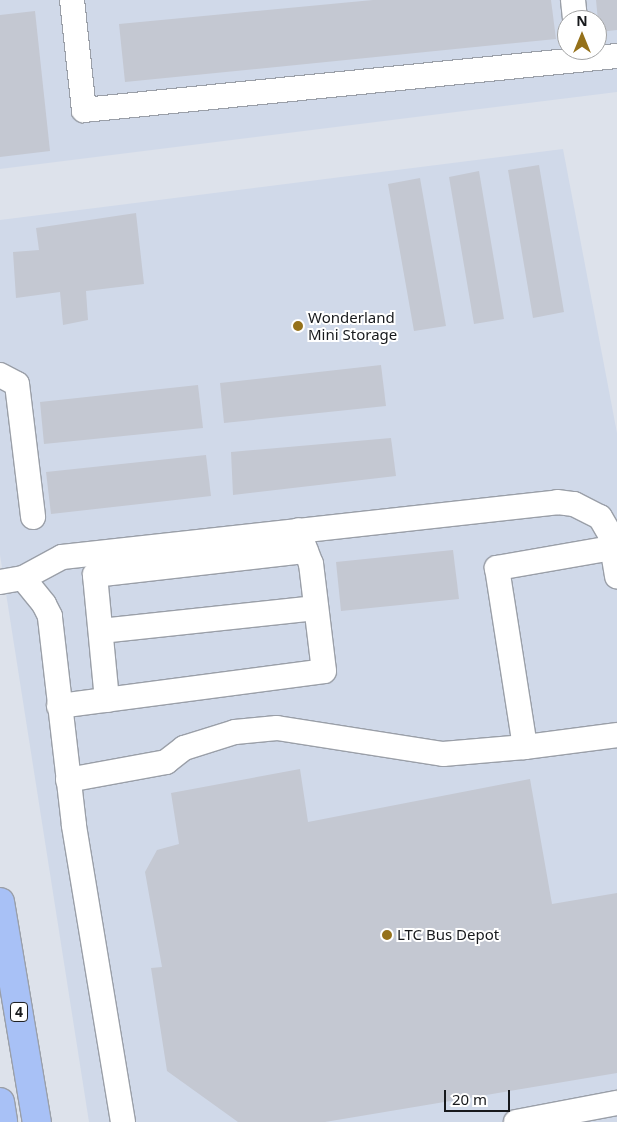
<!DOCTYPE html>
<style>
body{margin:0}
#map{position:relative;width:617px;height:1122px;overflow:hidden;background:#dde2eb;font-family:"Noto Sans",sans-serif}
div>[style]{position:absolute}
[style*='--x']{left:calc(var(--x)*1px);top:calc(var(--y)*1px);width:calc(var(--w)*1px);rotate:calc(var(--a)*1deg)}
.built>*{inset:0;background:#d0d9e9}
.building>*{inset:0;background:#c4c8d2}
.roads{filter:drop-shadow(1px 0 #9a9fa8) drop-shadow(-1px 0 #9a9fa8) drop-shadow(0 1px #9a9fa8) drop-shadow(0 -1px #9a9fa8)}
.minor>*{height:24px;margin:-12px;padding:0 12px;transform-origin:12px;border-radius:12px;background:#fff}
.major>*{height:28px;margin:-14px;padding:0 14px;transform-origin:14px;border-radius:14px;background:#a8c1f6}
.dots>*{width:14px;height:14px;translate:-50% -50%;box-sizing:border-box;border:2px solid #fff;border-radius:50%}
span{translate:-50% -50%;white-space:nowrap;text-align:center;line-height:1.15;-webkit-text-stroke:4px #fff;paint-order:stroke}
.shield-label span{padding:1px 4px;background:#fff;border:1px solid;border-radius:4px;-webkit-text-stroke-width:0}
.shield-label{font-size:14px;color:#17191c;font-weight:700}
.poi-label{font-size:15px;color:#17191c}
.left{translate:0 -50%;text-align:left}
.north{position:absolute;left:557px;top:10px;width:50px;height:50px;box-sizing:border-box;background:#fff;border:1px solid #a2a3a4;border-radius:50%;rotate:0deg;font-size:14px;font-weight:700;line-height:20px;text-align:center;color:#17191c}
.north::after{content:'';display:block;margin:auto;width:18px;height:22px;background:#95711a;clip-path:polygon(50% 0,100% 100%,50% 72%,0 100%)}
.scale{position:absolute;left:444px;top:1090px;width:66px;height:22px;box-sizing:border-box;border:2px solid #17191c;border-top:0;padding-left:6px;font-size:15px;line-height:18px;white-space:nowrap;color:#17191c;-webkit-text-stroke:4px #fff;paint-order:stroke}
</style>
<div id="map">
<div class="built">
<div style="clip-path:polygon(evenodd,0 0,617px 0,617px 92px,0 169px,0 0,567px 20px,597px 20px,597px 50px,567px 50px,567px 20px)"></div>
<div style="clip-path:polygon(563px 149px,617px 433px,617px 1122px,89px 1122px,0 555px,0 220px)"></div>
</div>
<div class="building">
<div style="clip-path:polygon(373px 0,551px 0,556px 39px,125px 82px,119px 24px)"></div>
<div style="clip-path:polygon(596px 0,617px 0,617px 30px,599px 32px)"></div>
<div style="clip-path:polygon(35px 11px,50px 151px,0 157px,0 15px)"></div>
<div style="clip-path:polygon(539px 165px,564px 312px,533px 318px,508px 170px)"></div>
<div style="clip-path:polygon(479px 171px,504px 319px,474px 324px,449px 177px)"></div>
<div style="clip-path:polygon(420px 178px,446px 326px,414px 331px,388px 184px)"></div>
<div style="clip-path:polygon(136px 213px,144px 284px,86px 291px,88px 320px,63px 325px,60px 292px,16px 298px,13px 252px,39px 250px,36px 228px)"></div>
<div style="clip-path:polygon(381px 365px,386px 406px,224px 423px,220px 383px)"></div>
<div style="clip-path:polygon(198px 385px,203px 428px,44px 444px,40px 402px)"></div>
<div style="clip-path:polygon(391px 438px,396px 476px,233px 495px,231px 452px)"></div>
<div style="clip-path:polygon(206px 455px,211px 496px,51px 514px,46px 472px)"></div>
<div style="clip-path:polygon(453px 550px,459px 599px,341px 611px,336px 562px)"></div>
<div style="clip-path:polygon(300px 769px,308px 822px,530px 779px,552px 904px,617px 893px,617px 1073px,325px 1122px,238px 1122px,167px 1071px,151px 968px,162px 967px,145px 872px,157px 850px,179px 844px,171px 793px)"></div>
</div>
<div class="roads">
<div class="minor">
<div style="--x:72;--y:0;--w:111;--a:83.8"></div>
<div style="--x:84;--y:110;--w:536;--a:-5.79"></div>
<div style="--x:573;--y:0;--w:20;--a:84"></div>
<div style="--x:0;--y:375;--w:19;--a:28"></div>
<div style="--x:17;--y:384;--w:134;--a:83.1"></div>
<div style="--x:612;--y:548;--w:117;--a:170.1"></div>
<div style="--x:497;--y:568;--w:181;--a:81.1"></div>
<div style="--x:525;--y:747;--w:93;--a:-7.4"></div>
<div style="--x:0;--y:582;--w:23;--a:-10"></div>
<div style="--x:101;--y:631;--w:216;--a:-6.1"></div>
<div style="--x:107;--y:700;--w:126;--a:-95.5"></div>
<div style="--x:95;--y:575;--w:212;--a:-6.5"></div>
<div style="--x:59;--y:706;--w:267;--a:-7.5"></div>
<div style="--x:324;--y:671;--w:108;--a:-96.9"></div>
<div style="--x:311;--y:564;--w:36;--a:-111"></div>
<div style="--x:68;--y:780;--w:100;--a:-10.4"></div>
<div style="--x:166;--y:762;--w:23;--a:-38"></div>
<div style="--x:184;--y:748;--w:53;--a:-17.4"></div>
<div style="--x:235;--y:732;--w:42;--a:-5.4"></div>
<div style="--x:277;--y:728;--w:168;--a:8.9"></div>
<div style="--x:443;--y:754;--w:82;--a:-4.9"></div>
<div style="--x:123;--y:1122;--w:301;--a:-99.4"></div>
<div style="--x:74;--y:825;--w:210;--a:-96.6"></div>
<div style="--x:50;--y:616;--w:13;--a:-117"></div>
<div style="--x:44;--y:604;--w:33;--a:-129"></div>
<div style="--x:23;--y:578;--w:44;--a:-28.3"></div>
<div style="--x:62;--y:557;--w:498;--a:-6.3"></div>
<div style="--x:557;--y:502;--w:17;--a:7"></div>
<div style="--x:574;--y:504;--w:29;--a:27"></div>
<div style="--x:600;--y:517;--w:20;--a:60"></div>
<div style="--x:610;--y:534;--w:43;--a:80.5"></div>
<div style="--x:516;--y:1122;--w:103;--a:-10.7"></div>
</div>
<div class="major">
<div style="--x:0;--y:902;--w:223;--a:80.5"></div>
<div style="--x:0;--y:1102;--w:20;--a:81"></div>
</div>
</div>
<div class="dots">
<div style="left:298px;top:326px;background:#95711a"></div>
<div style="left:387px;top:935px;background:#95711a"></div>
</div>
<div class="shield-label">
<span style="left:19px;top:1012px">4</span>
</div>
<div class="poi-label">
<span class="left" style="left:308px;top:326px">Wonderland<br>Mini Storage</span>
<span class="left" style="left:397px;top:935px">LTC Bus Depot</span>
</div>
<div class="north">N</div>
<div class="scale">20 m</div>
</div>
